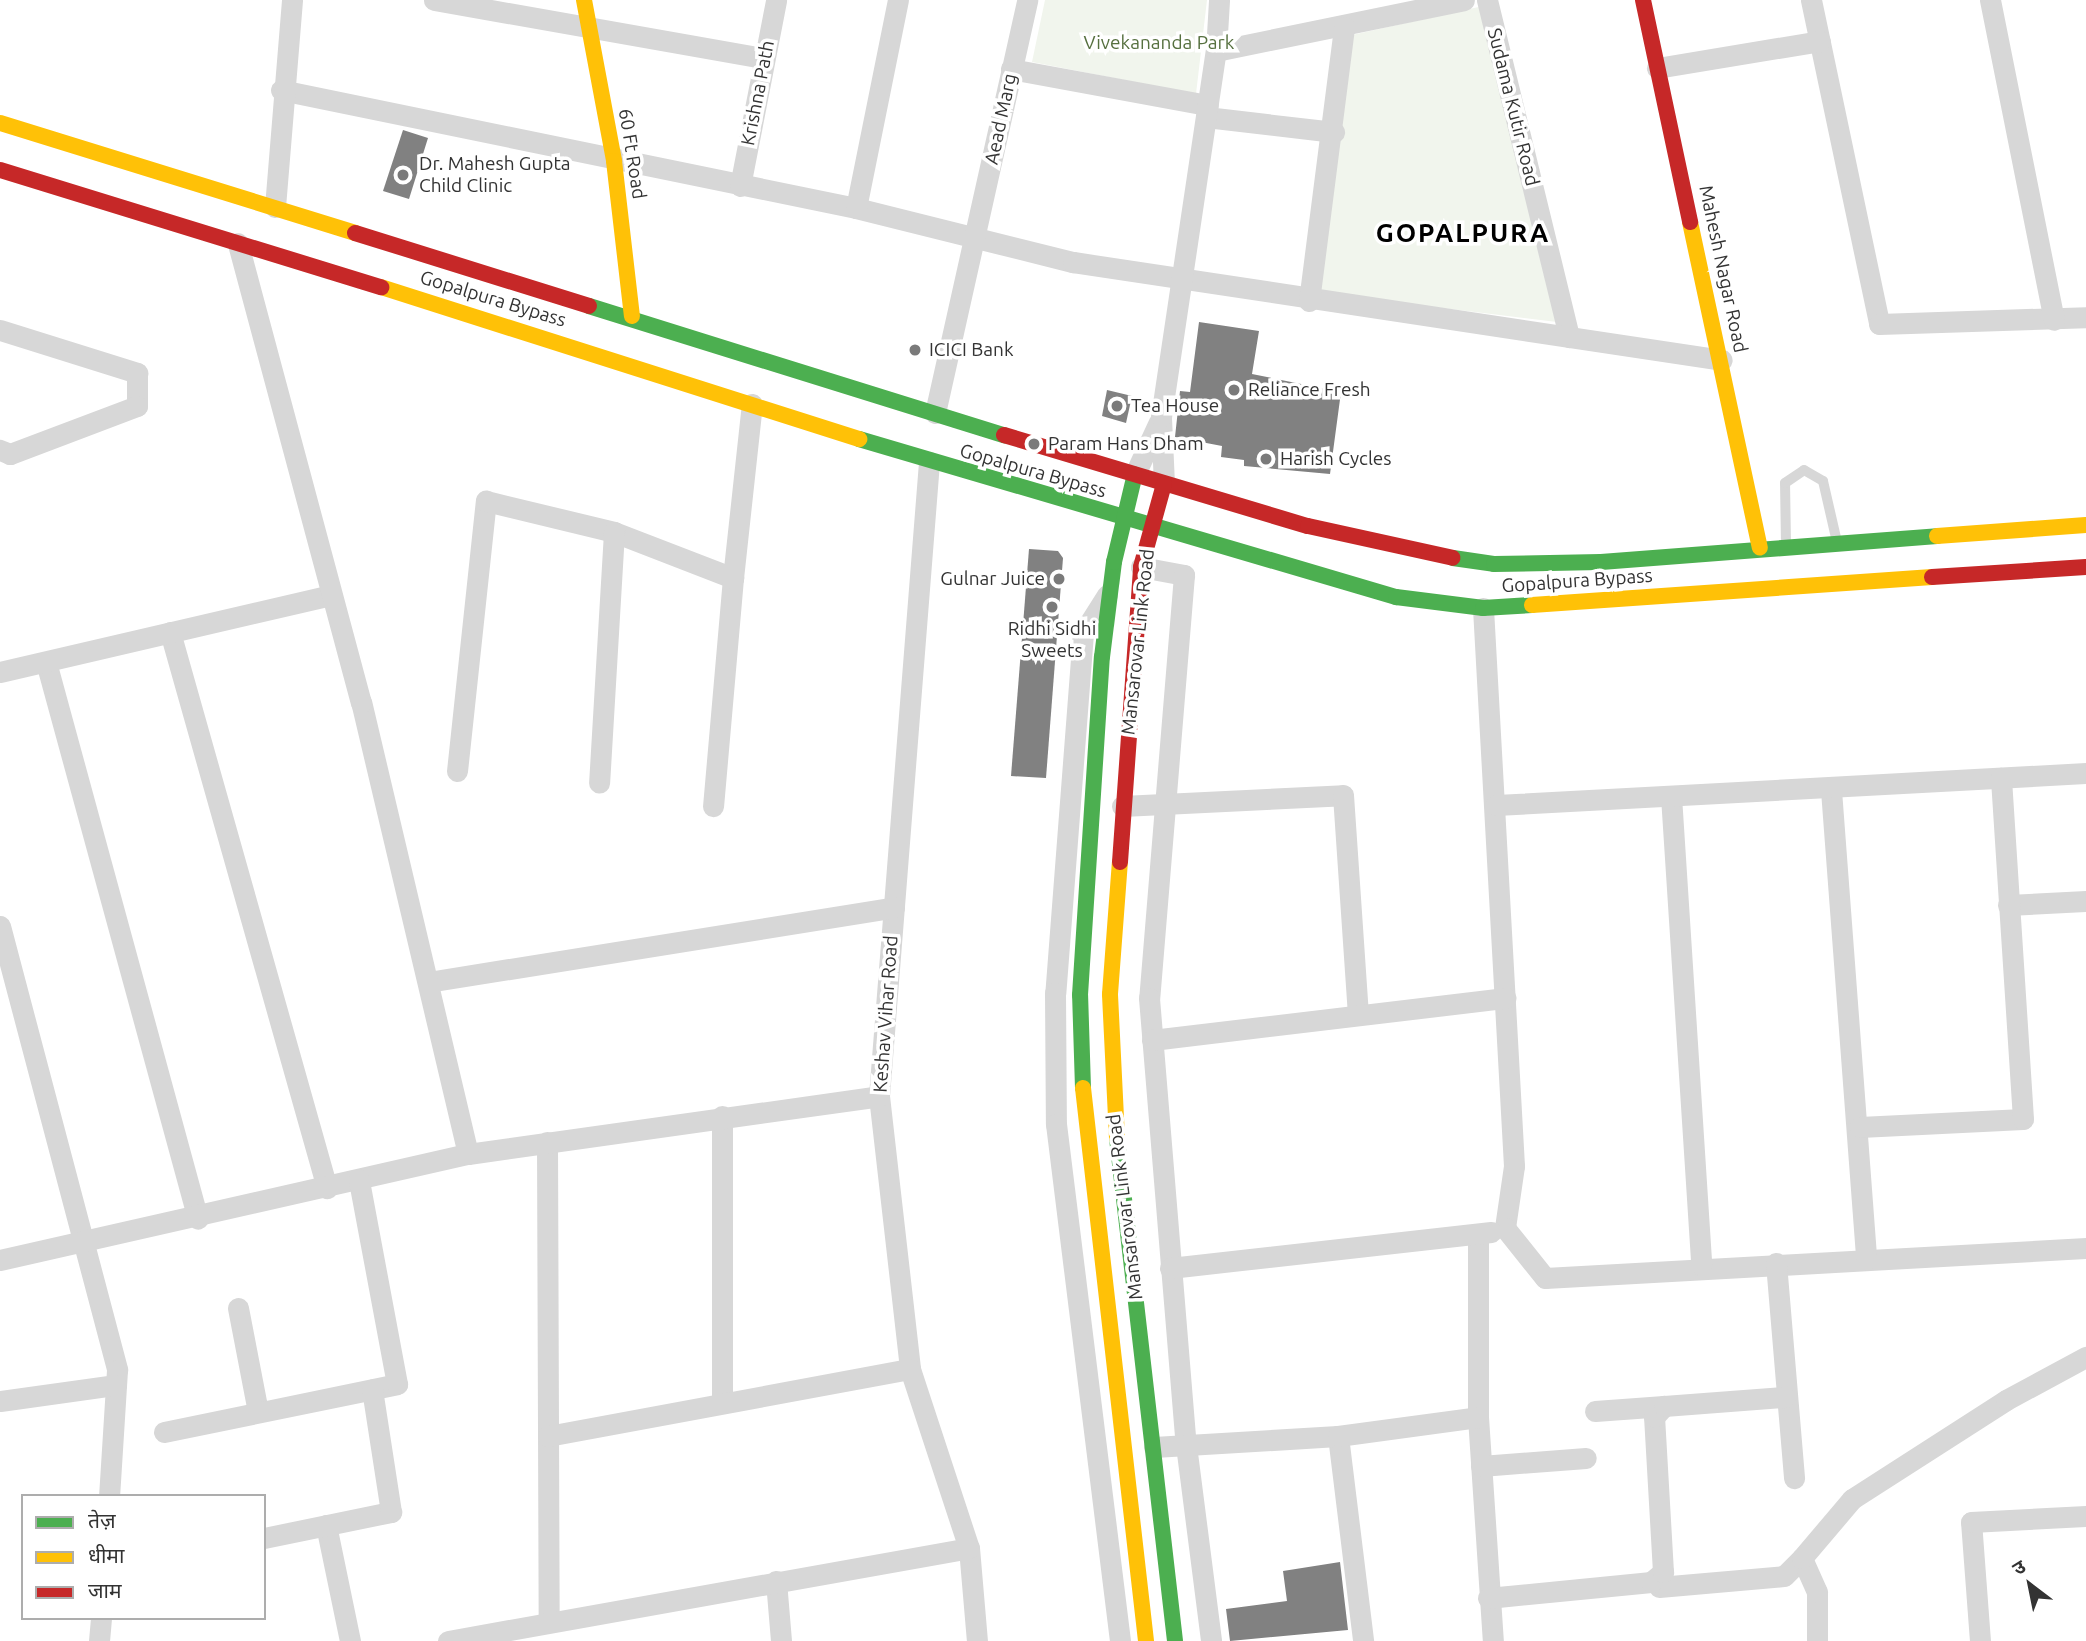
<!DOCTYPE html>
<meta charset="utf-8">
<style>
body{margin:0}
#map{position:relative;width:2086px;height:1641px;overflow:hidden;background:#fff;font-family:Ubuntu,"Noto Sans Devanagari",sans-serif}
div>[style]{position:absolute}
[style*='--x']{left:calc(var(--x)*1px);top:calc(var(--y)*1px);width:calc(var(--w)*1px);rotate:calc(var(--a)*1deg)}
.green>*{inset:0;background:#f1f5ed}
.building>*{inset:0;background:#818181}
.lane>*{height:10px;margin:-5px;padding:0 5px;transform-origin:5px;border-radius:5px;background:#d7d7d7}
.street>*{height:21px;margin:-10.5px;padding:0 10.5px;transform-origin:10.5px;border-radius:10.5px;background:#d7d7d7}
.fast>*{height:16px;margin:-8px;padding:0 8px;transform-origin:8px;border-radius:8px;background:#4caf50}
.slow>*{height:16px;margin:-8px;padding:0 8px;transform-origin:8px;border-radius:8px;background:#ffc107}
.jam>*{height:16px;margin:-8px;padding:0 8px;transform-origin:8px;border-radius:8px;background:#c62828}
.dots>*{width:19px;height:19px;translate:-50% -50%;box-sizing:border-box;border:4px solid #fff;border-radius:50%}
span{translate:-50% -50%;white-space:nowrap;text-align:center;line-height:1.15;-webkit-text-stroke:7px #fff;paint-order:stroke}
.park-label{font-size:19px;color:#56703f}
.street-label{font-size:19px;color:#333}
.poi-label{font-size:19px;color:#333}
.left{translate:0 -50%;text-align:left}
.right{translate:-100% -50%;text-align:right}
.district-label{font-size:26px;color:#000;font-weight:700;letter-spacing:2px}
.legend{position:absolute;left:21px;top:1494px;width:245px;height:126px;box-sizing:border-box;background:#fff;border:2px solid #adadad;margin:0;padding:9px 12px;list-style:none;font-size:21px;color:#333}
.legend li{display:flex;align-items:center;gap:14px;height:35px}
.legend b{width:35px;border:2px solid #adadad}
.north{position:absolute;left:1995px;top:1550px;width:70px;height:70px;-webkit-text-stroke:5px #fff;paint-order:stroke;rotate:328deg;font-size:19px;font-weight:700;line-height:28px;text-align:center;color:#333}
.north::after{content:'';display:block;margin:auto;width:24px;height:32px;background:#333;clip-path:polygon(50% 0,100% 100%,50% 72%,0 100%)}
</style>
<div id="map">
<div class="green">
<div style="clip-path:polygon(1045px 0,1207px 0,1196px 94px,1032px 62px)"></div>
<div style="clip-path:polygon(1483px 6px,1557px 322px,1320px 293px,1352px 35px)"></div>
</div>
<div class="building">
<div style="clip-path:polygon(403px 130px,428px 138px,409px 199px,383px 191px)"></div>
<div style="clip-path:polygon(1199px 322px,1259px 331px,1252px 374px,1341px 392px,1330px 474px,1244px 466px,1244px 460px,1221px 457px,1222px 446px,1175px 437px,1180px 391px,1190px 392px)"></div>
<div style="clip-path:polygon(1107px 390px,1132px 396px,1126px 423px,1102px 416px)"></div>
<div style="clip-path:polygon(1029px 549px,1058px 551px,1063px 558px,1046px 778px,1011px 776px)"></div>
<div style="clip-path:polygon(1340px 1562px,1348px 1630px,1230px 1641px,1226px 1609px,1287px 1601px,1283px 1571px)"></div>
</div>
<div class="lane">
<div style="--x:1786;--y:545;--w:62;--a:-90.9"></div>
<div style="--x:1785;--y:483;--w:23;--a:-34"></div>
<div style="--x:1804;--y:470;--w:22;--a:30"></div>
<div style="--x:1823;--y:481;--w:63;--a:77.1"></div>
</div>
<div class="street">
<div style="--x:434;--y:0;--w:335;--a:10"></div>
<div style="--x:1487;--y:0;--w:347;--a:76.3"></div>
<div style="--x:1811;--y:0;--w:331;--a:78.1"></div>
<div style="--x:1879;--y:324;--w:207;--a:-1.9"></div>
<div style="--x:1990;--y:0;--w:326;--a:78.7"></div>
<div style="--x:1216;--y:51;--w:253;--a:-11.6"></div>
<div style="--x:1657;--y:68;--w:165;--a:-9.4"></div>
<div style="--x:1011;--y:69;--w:200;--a:10.4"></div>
<div style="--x:281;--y:90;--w:587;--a:11.6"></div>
<div style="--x:856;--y:208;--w:224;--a:14"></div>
<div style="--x:1073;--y:262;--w:656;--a:8.59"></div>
<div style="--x:1206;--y:117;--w:129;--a:6.7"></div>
<div style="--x:740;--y:186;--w:189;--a:-79"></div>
<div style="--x:275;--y:207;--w:208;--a:-85.3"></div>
<div style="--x:856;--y:208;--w:212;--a:-78.6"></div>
<div style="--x:1309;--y:301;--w:276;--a:-82.7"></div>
<div style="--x:0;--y:330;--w:144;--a:17.4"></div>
<div style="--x:137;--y:373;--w:33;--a:90"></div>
<div style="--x:137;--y:406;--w:136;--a:159.3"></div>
<div style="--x:10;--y:454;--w:11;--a:-158"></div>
<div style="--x:935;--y:413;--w:423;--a:-77.4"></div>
<div style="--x:929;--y:462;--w:636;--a:94.51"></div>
<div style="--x:879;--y:1096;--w:275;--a:83.5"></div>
<div style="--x:910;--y:1369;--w:188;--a:71.8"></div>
<div style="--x:969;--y:1548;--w:93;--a:85.1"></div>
<div style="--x:1135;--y:474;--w:57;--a:-65.2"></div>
<div style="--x:1164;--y:484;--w:67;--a:-92.6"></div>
<div style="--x:1161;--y:417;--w:370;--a:-81.5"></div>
<div style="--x:1216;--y:51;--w:51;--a:-86.6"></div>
<div style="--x:614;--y:532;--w:128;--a:21.1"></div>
<div style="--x:733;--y:578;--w:229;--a:95"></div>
<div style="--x:1141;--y:567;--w:44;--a:10.5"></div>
<div style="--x:1184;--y:575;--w:424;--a:94.7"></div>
<div style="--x:1149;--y:998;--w:449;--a:85.3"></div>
<div style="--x:1186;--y:1445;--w:198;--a:82.7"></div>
<div style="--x:733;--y:578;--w:175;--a:-83.8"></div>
<div style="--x:1107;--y:595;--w:45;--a:122.3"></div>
<div style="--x:1083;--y:633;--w:361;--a:94.4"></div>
<div style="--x:1055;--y:993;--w:131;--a:89.6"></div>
<div style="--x:1056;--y:1124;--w:521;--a:82.94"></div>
<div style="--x:1483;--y:608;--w:559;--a:86.82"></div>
<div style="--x:1514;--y:1166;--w:63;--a:98.3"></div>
<div style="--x:1505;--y:1228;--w:64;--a:51.3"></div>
<div style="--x:1545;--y:1278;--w:542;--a:-3.17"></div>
<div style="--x:170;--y:632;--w:578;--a:74.23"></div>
<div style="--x:46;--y:662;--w:577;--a:74.74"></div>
<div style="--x:0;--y:672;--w:340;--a:-13.1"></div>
<div style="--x:457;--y:771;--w:272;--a:-83.9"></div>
<div style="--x:486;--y:501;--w:132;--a:13.6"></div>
<div style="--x:614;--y:532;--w:251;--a:93.4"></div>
<div style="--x:1831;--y:790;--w:471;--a:85.7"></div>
<div style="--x:1671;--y:796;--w:470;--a:86.3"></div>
<div style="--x:1496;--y:805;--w:591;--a:-3.1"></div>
<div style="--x:1122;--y:806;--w:221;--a:-2.8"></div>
<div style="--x:1343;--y:795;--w:219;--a:86.1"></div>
<div style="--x:2008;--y:905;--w:78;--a:-2.9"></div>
<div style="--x:0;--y:926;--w:459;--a:75.2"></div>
<div style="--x:117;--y:1370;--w:126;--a:93.6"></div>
<div style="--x:428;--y:982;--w:472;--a:-9.1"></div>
<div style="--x:1152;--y:1040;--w:356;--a:-6.8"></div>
<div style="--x:722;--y:1116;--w:286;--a:90"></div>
<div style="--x:1860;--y:1127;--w:163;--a:-2.8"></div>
<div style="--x:2023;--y:1119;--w:342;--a:-93.7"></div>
<div style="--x:547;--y:1142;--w:479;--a:89.8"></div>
<div style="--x:468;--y:1154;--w:415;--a:-8"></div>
<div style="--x:1478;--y:1236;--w:181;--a:90"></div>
<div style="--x:1478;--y:1417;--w:225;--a:86.2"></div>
<div style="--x:0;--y:1260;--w:480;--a:-12.8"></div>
<div style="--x:468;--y:1154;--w:464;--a:-103.3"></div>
<div style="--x:361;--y:703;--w:476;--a:-105"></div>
<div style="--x:1776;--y:1263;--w:216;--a:85.2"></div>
<div style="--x:1170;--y:1268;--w:323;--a:-6.4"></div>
<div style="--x:238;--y:1308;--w:106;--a:79.1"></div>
<div style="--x:0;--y:1401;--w:117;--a:-7.9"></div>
<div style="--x:1595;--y:1411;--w:69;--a:-4.1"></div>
<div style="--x:164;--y:1432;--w:238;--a:-11.6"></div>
<div style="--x:397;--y:1384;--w:208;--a:-100.6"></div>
<div style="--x:548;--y:1436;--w:368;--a:-10.5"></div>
<div style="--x:1338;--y:1436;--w:207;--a:83"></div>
<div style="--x:1154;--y:1447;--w:184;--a:-3.4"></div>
<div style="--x:1338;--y:1436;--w:141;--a:-7.7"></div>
<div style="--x:1481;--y:1466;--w:105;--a:-4.4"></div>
<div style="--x:326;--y:1525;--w:118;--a:78.3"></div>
<div style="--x:264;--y:1538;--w:130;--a:-11.6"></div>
<div style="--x:391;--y:1512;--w:124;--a:-98.8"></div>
<div style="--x:776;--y:1581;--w:60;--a:85.2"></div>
<div style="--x:1659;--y:1587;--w:125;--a:-5"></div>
<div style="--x:1784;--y:1576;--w:25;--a:-45"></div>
<div style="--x:1488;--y:1598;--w:164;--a:-5.6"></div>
<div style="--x:1651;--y:1582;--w:16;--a:-40"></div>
<div style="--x:1663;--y:1572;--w:155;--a:-93.3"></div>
<div style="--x:1654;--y:1417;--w:15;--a:-48"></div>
<div style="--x:1664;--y:1406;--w:121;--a:-4.3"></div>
<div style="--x:99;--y:1641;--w:23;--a:-85"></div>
<div style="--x:448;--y:1641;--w:529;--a:-10.12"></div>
<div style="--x:1817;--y:1641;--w:49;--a:-90"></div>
<div style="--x:1817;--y:1592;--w:37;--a:-114"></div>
<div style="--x:1802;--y:1558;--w:77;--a:-49.7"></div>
<div style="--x:1852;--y:1499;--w:183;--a:-32.7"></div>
<div style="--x:2006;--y:1400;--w:91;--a:-28.3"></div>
<div style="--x:1980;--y:1641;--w:119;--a:-94.3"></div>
<div style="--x:1971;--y:1522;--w:115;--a:-3"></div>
</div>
<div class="fast">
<div style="--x:589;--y:306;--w:435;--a:17.3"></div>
<div style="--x:859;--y:439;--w:560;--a:16.4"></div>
<div style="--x:1396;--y:597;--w:88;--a:7.2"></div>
<div style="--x:1483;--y:608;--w:49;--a:-3.5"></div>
<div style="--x:1453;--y:558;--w:41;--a:8.3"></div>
<div style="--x:1494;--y:564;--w:107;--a:-1.1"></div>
<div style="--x:1601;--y:562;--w:337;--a:-4.4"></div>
<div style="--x:1083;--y:1088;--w:93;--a:-91.8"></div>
<div style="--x:1080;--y:995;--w:339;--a:-86.3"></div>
<div style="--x:1102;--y:657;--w:96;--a:-82.8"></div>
<div style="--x:1114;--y:562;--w:90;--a:-76.6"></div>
<div style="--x:1117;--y:1138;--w:506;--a:83.42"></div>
</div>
<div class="slow">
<div style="--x:584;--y:0;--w:164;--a:79.4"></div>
<div style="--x:614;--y:161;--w:156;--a:83.4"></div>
<div style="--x:0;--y:123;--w:372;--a:17.2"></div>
<div style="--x:1690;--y:222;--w:333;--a:77.9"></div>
<div style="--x:381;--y:287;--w:502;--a:17.64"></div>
<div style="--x:1937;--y:536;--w:149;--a:-4.2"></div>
<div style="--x:1532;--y:605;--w:401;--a:-4"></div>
<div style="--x:1083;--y:1088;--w:557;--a:83.5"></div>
<div style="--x:1117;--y:1138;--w:144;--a:-92.8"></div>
<div style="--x:1110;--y:994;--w:132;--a:-85.7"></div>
</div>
<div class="jam">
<div style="--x:1643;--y:0;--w:227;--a:78"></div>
<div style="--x:0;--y:170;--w:399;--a:17.1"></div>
<div style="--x:355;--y:233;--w:245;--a:17.3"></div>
<div style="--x:1004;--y:435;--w:317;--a:16.7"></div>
<div style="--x:1308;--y:526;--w:148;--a:12.4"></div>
<div style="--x:1932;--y:577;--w:154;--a:-3.7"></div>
<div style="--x:1120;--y:862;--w:296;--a:-85.9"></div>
<div style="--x:1141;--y:567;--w:86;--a:-74.5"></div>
</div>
<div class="dots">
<div style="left:403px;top:175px;background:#7a7a7a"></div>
<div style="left:915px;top:350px;background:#7a7a7a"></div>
<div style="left:1234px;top:390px;background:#7a7a7a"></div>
<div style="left:1117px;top:406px;background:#7a7a7a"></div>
<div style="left:1034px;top:444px;background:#7a7a7a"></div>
<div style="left:1266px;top:459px;background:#7a7a7a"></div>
<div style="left:1059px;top:579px;background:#7a7a7a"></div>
<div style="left:1052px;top:607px;background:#7a7a7a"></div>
</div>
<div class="park-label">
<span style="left:1159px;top:43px">Vivekananda Park</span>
</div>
<div class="street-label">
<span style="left:758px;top:93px;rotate:-79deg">Krishna Path</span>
<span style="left:1513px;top:107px;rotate:76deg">Sudama Kutir Road</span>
<span style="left:1001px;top:119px;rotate:-78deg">Aead Marg</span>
<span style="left:632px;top:154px;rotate:81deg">60 Ft Road</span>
<span style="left:1723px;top:269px;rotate:78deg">Mahesh Nagar Road</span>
<span style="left:493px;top:299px;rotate:17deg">Gopalpura Bypass</span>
<span style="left:1033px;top:471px;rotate:16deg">Gopalpura Bypass</span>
<span style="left:1577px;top:581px;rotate:-4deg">Gopalpura Bypass</span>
<span style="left:1138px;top:642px;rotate:-84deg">Mansarovar Link Road</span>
<span style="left:886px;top:1014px;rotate:-86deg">Keshav Vihar Road</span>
<span style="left:1125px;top:1207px;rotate:-97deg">Mansarovar Link Road</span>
</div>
<div class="poi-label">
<span class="left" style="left:419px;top:175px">Dr. Mahesh Gupta<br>Child Clinic</span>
<span class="left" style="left:929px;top:350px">ICICI Bank</span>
<span class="left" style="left:1248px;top:390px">Reliance Fresh</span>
<span class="left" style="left:1131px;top:406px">Tea House</span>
<span class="left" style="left:1048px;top:444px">Param Hans Dham</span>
<span class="left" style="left:1280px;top:459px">Harish Cycles</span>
<span class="right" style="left:1045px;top:579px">Gulnar Juice</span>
<span style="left:1052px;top:640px">Ridhi Sidhi<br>Sweets</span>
</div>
<div class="district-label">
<span style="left:1463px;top:233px">GOPALPURA</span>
</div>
<ul class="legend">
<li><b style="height:9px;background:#4caf50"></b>तेज़</li>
<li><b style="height:9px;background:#ffc107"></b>धीमा</li>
<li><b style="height:9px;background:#c62828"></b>जाम</li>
</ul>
<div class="north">उ</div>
</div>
